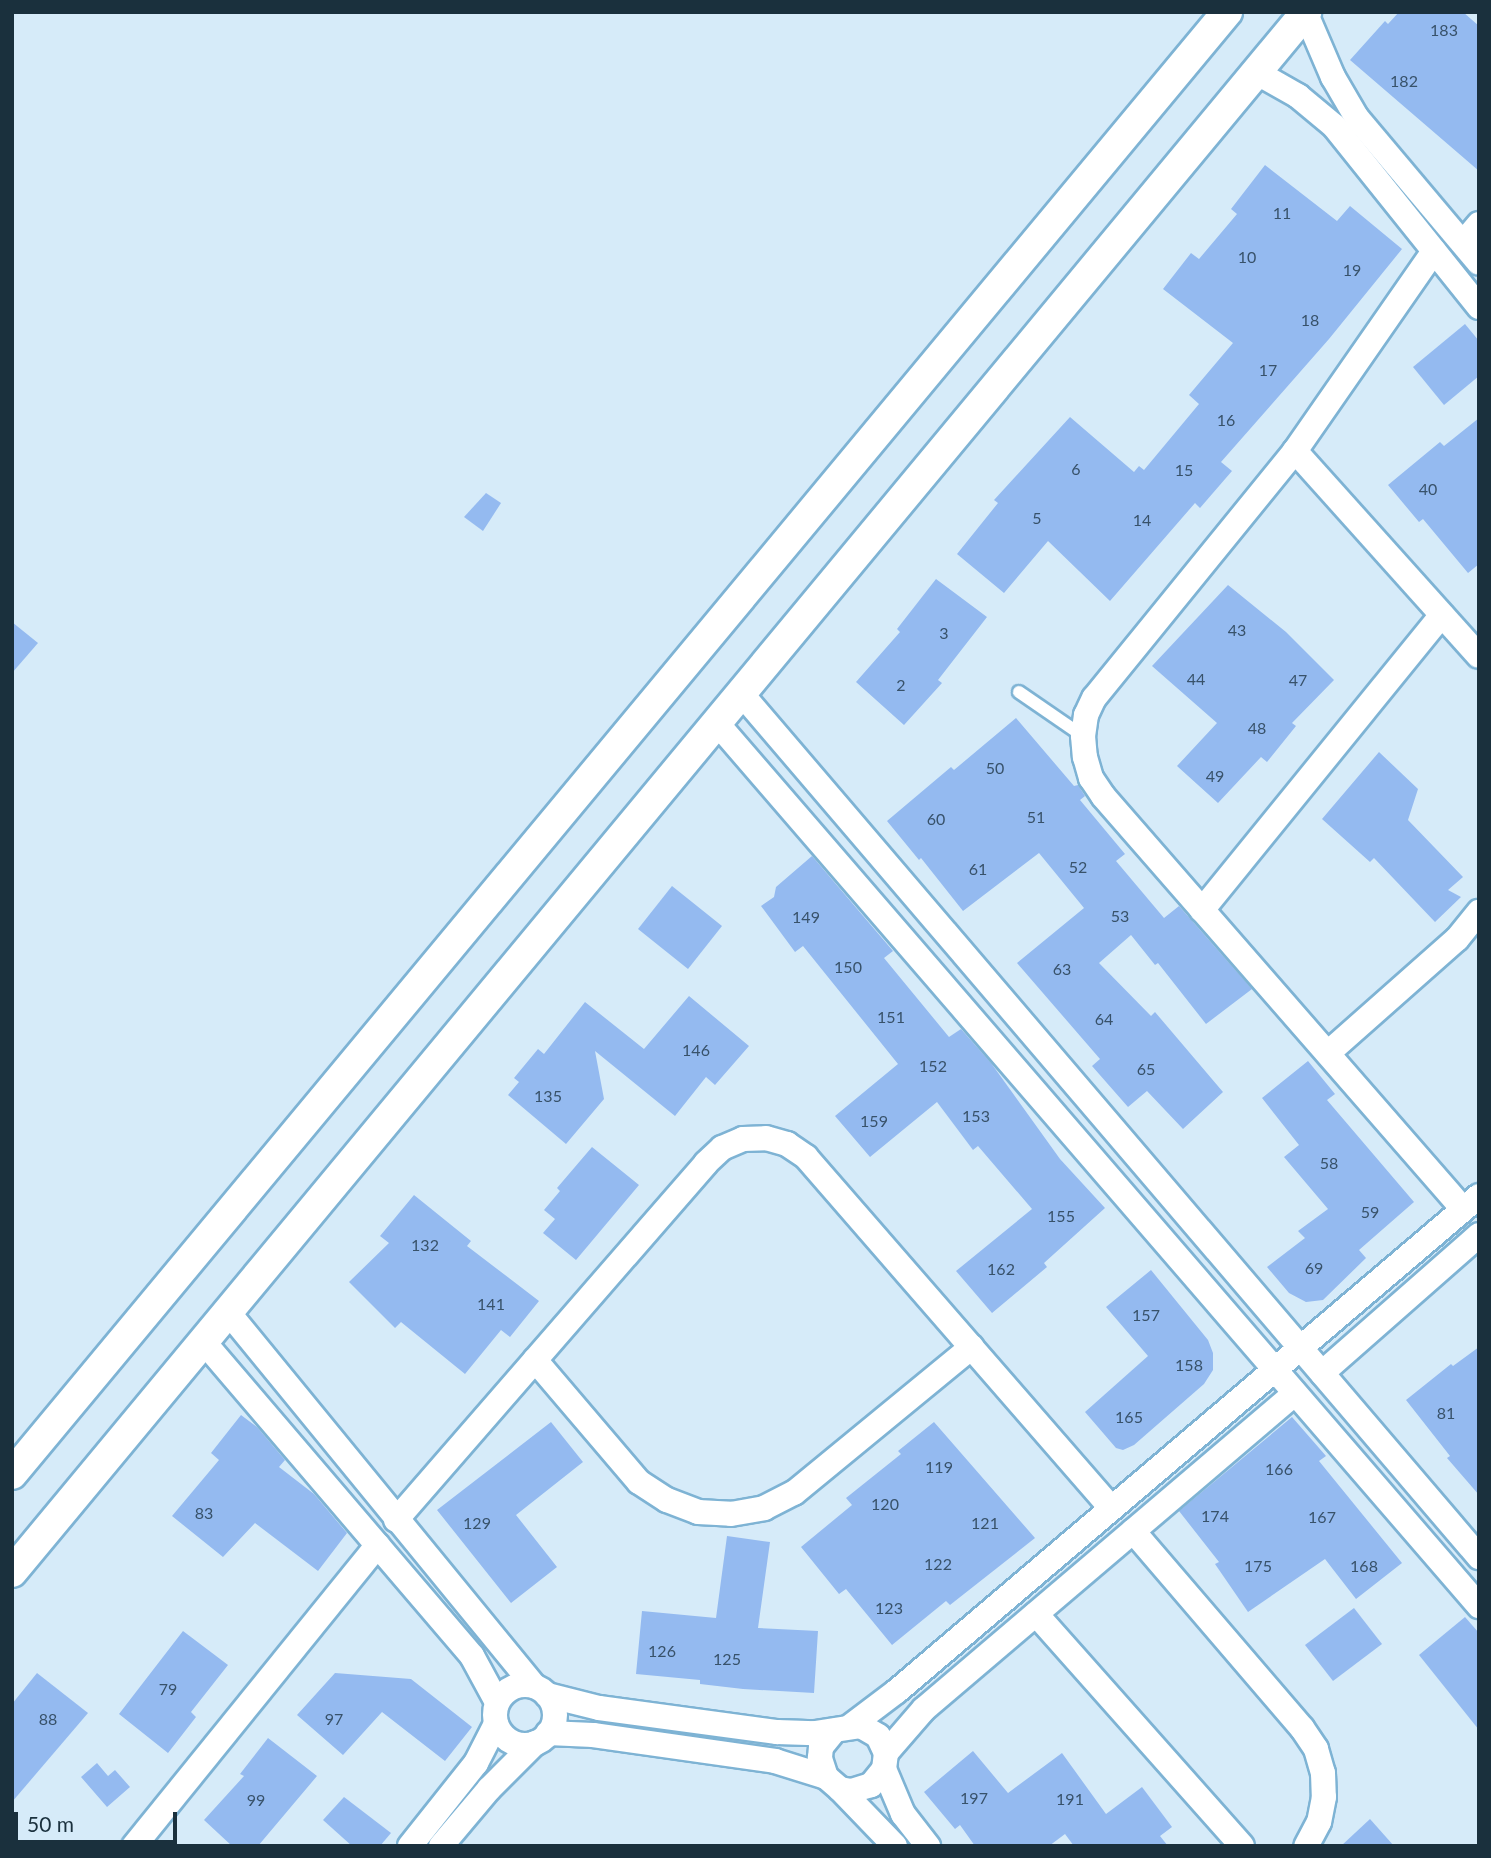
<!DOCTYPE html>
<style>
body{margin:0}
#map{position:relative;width:1491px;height:1858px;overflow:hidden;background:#d6ebf9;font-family:Lato,sans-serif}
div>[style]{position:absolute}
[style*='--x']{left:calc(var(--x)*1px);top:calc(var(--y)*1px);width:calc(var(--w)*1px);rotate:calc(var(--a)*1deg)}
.building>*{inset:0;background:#94baf0}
.roads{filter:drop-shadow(2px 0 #7eb3d4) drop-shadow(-2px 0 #7eb3d4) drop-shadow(0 2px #7eb3d4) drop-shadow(0 -2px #7eb3d4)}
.service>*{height:12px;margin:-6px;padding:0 6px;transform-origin:6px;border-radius:6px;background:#fff}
.minor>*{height:24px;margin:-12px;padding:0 12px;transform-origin:12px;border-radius:12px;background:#fff}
.minor>.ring{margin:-12px;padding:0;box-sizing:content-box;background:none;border:24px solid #fff;border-radius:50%}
.tertiary>*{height:30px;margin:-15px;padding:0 15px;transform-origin:15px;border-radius:15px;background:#fff}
span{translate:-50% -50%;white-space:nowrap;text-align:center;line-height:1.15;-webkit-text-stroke:5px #d6ebf9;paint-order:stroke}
.number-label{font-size:16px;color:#38526a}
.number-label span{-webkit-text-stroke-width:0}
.frame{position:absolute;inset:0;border:14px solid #1a303d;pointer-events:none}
.scale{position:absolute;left:14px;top:1812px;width:163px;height:32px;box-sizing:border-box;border:4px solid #1a303d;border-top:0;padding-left:9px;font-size:21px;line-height:24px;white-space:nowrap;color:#1a303d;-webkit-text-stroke:5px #d6ebf9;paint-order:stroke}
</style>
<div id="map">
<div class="building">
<div style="clip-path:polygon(1399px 12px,1463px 12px,1479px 26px,1479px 171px,1350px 60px,1385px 21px,1388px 24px)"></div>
<div style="clip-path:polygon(1265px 165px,1337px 221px,1350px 206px,1402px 249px,1329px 339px,1221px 462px,1232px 471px,1200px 508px,1195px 503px,1110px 601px,1048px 541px,1004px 593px,957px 554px,998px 503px,994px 500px,1070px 417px,1134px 472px,1139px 466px,1144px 470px,1199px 404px,1189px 395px,1233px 343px,1163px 289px,1191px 253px,1199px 259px,1237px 214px,1231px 209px)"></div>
<div style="clip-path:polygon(1465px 324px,1479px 341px,1479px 376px,1444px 405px,1413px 367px)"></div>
<div style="clip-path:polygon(1479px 418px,1479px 564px,1468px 573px,1423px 519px,1419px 522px,1388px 485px,1440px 442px,1444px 446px)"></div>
<div style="clip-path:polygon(486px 493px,501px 503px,483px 531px,464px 517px)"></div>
<div style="clip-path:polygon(936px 579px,987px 617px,938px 680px,942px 683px,904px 725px,856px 682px,900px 632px,897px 629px)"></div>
<div style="clip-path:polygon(1228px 585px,1286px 632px,1334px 680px,1292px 723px,1296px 726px,1267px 762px,1261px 757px,1218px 803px,1177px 766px,1217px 723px,1152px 666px)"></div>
<div style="clip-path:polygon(12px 622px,38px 643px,12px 673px)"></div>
<div style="clip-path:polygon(1016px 718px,1074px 786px,1078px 785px,1085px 796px,1080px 800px,1125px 854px,1116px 861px,1164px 918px,1179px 906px,1252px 989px,1206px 1024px,1158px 963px,1155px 965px,1131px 935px,1099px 963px,1151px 1016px,1155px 1012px,1223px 1092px,1183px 1129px,1147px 1091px,1128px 1107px,1092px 1066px,1100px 1059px,1017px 963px,1084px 908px,1039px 853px,963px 911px,921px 858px,919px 860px,887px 821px,951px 767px,954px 770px)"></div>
<div style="clip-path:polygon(1379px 752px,1418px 789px,1408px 820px,1463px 877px,1448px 890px,1461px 897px,1435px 922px,1374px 858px,1370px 862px,1322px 819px)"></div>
<div style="clip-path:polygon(812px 856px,893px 951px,884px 958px,949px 1037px,961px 1029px,991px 1063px,1060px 1159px,1105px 1208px,1044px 1263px,1047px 1267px,992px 1313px,956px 1271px,1032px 1209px,978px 1146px,973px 1150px,937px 1102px,870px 1157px,835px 1116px,898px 1064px,803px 946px,795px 952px,761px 906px,774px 897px,776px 887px)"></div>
<div style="clip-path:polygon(672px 886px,722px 926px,688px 969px,638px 929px)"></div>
<div style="clip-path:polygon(689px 996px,749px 1046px,715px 1085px,706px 1077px,675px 1116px,595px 1051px,604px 1099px,566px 1144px,508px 1095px,519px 1082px,514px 1078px,538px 1049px,544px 1054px,585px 1002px,644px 1049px)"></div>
<div style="clip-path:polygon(1308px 1061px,1335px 1094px,1327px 1100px,1414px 1202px,1359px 1250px,1366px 1258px,1323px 1300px,1306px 1302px,1289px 1293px,1267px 1267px,1305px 1238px,1298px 1231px,1328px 1209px,1284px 1157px,1299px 1145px,1262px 1098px)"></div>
<div style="clip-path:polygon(592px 1147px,639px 1185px,576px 1260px,543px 1233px,555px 1219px,544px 1210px,560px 1191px,557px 1188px)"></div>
<div style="clip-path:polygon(414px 1195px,471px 1241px,467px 1246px,539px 1301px,510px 1337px,501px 1330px,465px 1374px,401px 1322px,395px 1328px,349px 1282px,389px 1243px,380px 1236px)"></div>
<div style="clip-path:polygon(1151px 1270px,1208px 1340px,1213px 1353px,1213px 1370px,1204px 1384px,1134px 1445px,1123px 1450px,1116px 1448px,1085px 1412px,1148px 1356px,1106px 1307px)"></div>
<div style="clip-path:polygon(1479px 1347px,1479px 1495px,1447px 1458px,1450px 1456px,1406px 1400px,1451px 1364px,1453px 1366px)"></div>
<div style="clip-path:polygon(241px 1415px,257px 1427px,285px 1460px,279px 1467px,314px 1494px,347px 1533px,318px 1571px,255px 1523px,223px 1557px,172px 1516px,219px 1460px,211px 1453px)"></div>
<div style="clip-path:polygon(1292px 1417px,1326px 1456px,1319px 1461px,1402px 1563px,1356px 1599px,1325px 1559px,1248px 1612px,1215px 1564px,1219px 1562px,1179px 1511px)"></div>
<div style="clip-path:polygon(551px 1422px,583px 1462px,516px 1515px,557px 1567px,511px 1603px,437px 1510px)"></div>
<div style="clip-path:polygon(934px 1422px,1035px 1538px,950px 1605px,946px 1601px,892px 1645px,846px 1589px,839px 1594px,801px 1547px,852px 1505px,846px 1498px,901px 1454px,898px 1451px)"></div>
<div style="clip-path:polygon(727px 1536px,770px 1542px,758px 1628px,818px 1631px,814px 1693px,743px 1689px,700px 1684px,700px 1680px,636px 1674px,642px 1611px,716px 1618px)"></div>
<div style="clip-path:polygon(1354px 1608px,1382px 1644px,1333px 1681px,1305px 1645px)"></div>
<div style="clip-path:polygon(1465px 1617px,1479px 1633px,1479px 1730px,1419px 1655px)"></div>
<div style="clip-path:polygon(183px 1631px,228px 1665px,191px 1712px,196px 1717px,168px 1753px,119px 1714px)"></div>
<div style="clip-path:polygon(37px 1673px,88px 1713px,12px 1802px,12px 1704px)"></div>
<div style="clip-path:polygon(335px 1673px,411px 1679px,472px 1727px,445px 1761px,382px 1712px,343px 1755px,297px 1715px)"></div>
<div style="clip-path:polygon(268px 1738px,317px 1776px,258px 1846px,232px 1846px,204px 1820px,244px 1776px,240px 1774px)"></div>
<div style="clip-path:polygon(973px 1751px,1008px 1793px,1062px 1753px,1106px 1814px,1142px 1787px,1172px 1827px,1160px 1836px,1168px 1846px,1074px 1846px,1065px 1834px,1049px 1846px,975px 1846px,960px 1825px,955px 1829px,924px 1792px)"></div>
<div style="clip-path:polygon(97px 1763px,108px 1776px,115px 1770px,130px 1787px,107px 1807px,81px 1777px)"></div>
<div style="clip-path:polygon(344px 1797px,391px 1833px,380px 1846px,352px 1846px,323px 1820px)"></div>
<div style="clip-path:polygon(1370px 1819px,1394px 1846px,1341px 1846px)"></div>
</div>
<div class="roads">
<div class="service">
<div style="--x:1019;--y:692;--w:78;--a:34.5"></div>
</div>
<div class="minor">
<div style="--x:1306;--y:14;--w:69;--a:66.8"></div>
<div style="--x:1333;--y:77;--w:48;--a:59.7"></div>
<div style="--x:1357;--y:118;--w:189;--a:49.9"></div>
<div style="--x:1254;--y:71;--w:51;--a:29.6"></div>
<div style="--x:1298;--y:96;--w:47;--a:39.8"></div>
<div style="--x:1334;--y:126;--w:232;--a:51.3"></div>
<div style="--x:1463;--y:243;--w:25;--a:-50"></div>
<div style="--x:1434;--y:251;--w:244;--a:124.8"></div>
<div style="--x:1295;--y:451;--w:318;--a:129.1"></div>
<div style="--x:1094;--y:698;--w:19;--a:115"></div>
<div style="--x:1086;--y:715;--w:21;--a:98"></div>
<div style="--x:1083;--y:736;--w:21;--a:85"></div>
<div style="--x:1085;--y:757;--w:22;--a:74"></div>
<div style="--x:1091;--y:778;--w:22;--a:56"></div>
<div style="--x:1103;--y:796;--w:548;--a:48.92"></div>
<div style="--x:1295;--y:451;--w:275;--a:48.1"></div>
<div style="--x:740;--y:692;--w:1138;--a:49.49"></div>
<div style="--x:716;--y:722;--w:1168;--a:49.2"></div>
<div style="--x:1202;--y:910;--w:380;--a:-50.9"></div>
<div style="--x:1328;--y:1053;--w:172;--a:-41.5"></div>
<div style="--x:1457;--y:939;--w:35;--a:-51"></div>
<div style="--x:228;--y:1312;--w:483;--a:50.7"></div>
<div style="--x:203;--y:1341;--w:414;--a:49.5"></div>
<div style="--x:472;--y:1656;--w:52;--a:61.5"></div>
<div style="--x:535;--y:1360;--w:160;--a:49.6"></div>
<div style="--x:639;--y:1482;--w:33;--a:33"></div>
<div style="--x:667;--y:1500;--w:33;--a:21"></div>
<div style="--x:698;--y:1512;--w:33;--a:3"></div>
<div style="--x:731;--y:1514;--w:34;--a:-10"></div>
<div style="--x:764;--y:1508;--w:34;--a:-27"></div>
<div style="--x:794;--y:1493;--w:230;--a:-39.4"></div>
<div style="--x:1322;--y:1373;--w:209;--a:-41.3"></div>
<div style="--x:396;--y:1520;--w:473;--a:-49"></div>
<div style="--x:706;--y:1163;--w:22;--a:-43"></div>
<div style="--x:722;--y:1148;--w:23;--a:-23"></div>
<div style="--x:743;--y:1139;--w:23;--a:-2"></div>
<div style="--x:766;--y:1138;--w:22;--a:16"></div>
<div style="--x:787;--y:1144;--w:23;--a:34"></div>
<div style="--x:806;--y:1157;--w:465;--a:49"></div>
<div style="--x:1133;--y:1531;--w:260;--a:49.4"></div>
<div style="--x:1302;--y:1728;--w:25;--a:56"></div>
<div style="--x:1316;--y:1749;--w:25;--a:74"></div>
<div style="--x:1323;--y:1773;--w:24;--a:88"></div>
<div style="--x:1324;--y:1797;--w:25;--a:101"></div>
<div style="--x:1319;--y:1822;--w:27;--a:118"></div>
<div style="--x:1036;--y:1614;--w:310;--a:48.4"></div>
<div class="ring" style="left:495px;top:1685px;width:36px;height:36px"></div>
<div style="--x:547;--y:1695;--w:54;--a:14"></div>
<div style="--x:599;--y:1708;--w:180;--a:7.7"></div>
<div style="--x:777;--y:1732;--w:38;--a:2"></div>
<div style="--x:815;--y:1733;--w:47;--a:-8.7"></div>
<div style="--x:861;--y:1726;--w:20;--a:30"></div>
<div style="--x:878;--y:1736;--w:19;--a:65"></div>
<div style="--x:886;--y:1753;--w:16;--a:97"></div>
<div style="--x:884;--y:1769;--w:21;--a:129"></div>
<div style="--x:871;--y:1785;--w:21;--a:163"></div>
<div style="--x:851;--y:1791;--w:11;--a:-170"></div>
<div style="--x:840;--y:1789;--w:18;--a:-139"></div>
<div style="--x:826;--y:1777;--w:20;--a:-108"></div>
<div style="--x:820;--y:1758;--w:11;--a:-85"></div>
<div style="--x:821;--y:1747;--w:21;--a:-51"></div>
<div style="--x:852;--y:1725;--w:56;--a:-37.1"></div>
<div style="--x:897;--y:1691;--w:764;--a:-40.38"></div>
<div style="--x:548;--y:1733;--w:45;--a:2.5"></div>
<div style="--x:593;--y:1735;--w:184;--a:8.1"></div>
<div style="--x:775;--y:1761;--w:53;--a:17.4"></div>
<div style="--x:886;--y:1753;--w:58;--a:-49.2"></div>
<div style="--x:924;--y:1709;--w:487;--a:-40.4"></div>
<div style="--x:884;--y:1769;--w:49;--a:67.1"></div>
<div style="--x:903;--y:1814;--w:41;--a:52"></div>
<div style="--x:840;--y:1789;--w:79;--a:46"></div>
<div style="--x:134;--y:1846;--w:387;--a:-51"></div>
<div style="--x:410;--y:1846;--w:106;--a:-51.5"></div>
<div style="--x:476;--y:1763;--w:44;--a:-62.9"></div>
<div style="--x:441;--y:1846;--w:75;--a:-49.9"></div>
<div style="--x:489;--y:1789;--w:65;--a:-45"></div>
</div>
<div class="tertiary">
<div style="--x:12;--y:1474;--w:1901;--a:-50.27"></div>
<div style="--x:12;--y:1572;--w:2027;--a:-50.32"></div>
</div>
</div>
<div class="number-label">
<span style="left:1444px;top:30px">183</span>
<span style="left:1404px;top:81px">182</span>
<span style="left:1282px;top:213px">11</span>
<span style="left:1247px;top:257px">10</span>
<span style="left:1352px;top:270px">19</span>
<span style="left:1310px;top:320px">18</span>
<span style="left:1268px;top:370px">17</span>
<span style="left:1226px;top:420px">16</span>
<span style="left:1076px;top:469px">6</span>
<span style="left:1184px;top:470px">15</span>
<span style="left:1428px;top:489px">40</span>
<span style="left:1037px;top:518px">5</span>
<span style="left:1142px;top:520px">14</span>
<span style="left:1237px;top:630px">43</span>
<span style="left:944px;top:633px">3</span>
<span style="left:1196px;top:679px">44</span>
<span style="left:1298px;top:680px">47</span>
<span style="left:901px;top:685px">2</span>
<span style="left:1257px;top:728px">48</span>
<span style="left:995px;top:768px">50</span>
<span style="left:1215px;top:776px">49</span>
<span style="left:1036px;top:817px">51</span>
<span style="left:936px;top:819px">60</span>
<span style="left:1078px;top:867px">52</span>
<span style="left:978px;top:869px">61</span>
<span style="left:1120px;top:916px">53</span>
<span style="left:806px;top:917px">149</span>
<span style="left:848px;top:967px">150</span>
<span style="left:1062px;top:969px">63</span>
<span style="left:891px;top:1017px">151</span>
<span style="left:1104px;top:1019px">64</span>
<span style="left:696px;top:1050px">146</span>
<span style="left:933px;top:1066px">152</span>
<span style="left:1146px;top:1069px">65</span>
<span style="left:548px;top:1096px">135</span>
<span style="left:976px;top:1116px">153</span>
<span style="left:874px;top:1121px">159</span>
<span style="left:1329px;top:1163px">58</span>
<span style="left:1370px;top:1212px">59</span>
<span style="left:1061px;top:1216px">155</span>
<span style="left:425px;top:1245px">132</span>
<span style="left:1314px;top:1268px">69</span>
<span style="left:1001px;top:1269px">162</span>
<span style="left:491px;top:1304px">141</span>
<span style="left:1146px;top:1315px">157</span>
<span style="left:1189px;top:1365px">158</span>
<span style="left:1446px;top:1413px">81</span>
<span style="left:1129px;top:1417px">165</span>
<span style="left:939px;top:1467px">119</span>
<span style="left:1279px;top:1469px">166</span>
<span style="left:885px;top:1504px">120</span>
<span style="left:204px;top:1513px">83</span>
<span style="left:1215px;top:1516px">174</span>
<span style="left:1322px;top:1517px">167</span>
<span style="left:477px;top:1523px">129</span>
<span style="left:985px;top:1523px">121</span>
<span style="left:938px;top:1564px">122</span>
<span style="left:1258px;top:1566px">175</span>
<span style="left:1364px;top:1566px">168</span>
<span style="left:889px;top:1608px">123</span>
<span style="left:662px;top:1651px">126</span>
<span style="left:727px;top:1659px">125</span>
<span style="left:168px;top:1689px">79</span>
<span style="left:48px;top:1719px">88</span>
<span style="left:334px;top:1719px">97</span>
<span style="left:974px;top:1798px">197</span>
<span style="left:1070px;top:1799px">191</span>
<span style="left:256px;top:1800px">99</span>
</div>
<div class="frame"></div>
<div class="scale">50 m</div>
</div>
